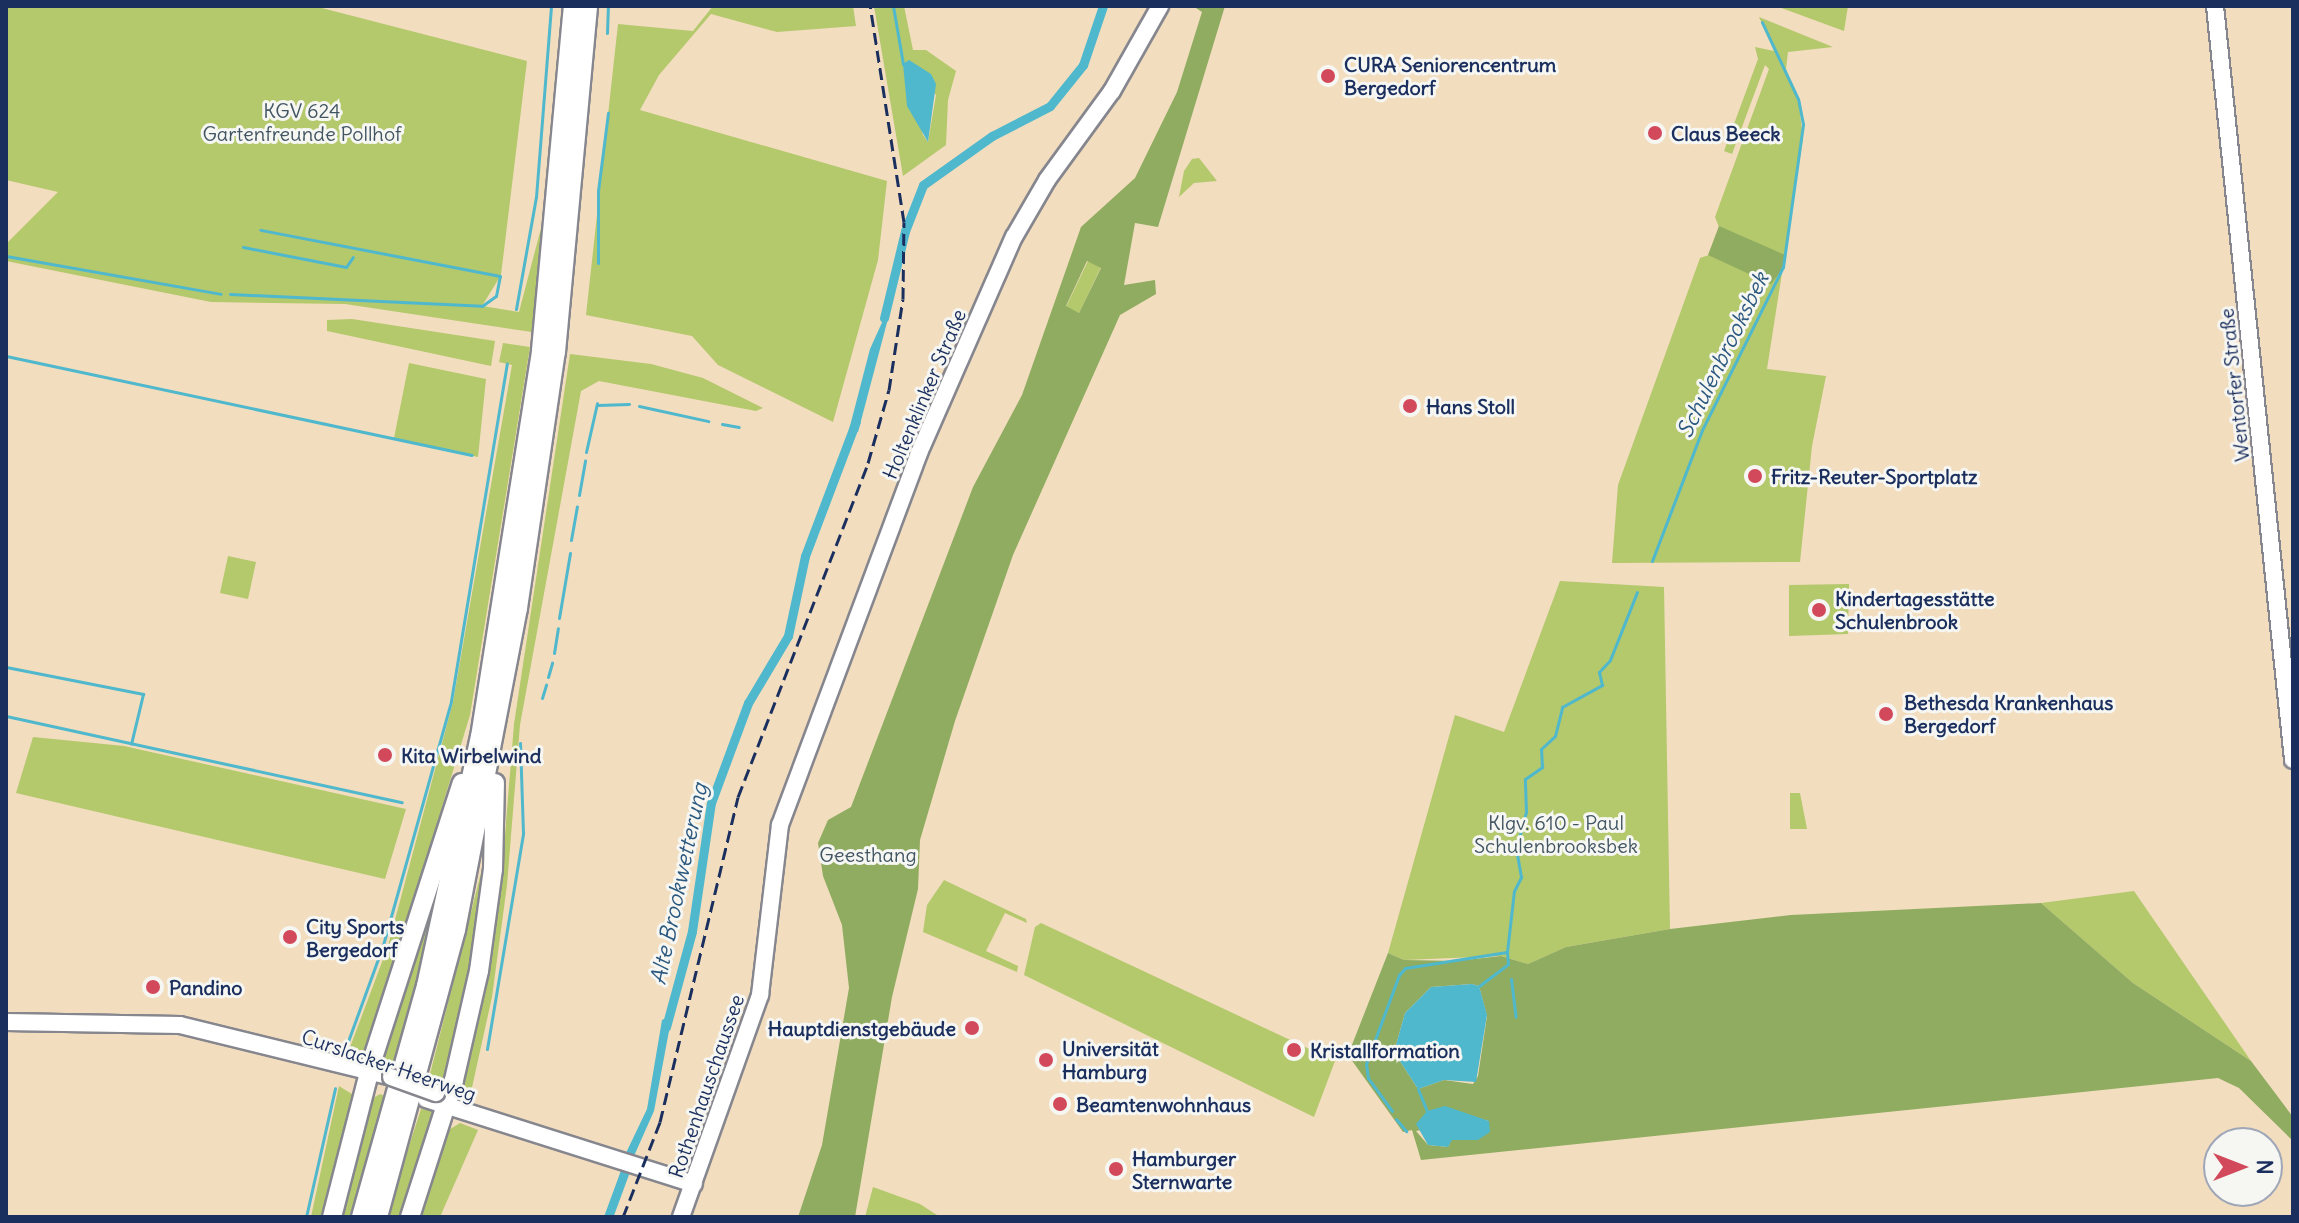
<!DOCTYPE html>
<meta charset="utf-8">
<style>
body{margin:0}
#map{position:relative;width:2299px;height:1223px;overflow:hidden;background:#f2ddbf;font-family:Delius,sans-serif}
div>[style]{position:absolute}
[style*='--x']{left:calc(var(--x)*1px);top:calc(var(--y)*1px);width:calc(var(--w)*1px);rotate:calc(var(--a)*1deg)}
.green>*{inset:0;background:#b4c86c}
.forest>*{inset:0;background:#8fac60}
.water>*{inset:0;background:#4fb8cd}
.stream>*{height:3px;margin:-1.5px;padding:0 1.5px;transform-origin:1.5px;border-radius:1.5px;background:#4fb8cd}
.canal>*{height:9px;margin:-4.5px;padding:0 4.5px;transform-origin:4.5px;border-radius:4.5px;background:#4fb8cd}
.roads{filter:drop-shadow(2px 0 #86868e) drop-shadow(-2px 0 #86868e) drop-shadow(0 2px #86868e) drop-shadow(0 -2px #86868e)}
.major>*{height:16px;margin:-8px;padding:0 8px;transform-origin:8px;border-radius:8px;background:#fff}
.highway>*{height:18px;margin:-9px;padding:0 9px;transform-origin:9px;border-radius:9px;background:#fff}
.rail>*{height:3px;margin-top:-1.5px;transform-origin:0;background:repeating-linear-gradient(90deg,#1b2f5e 0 12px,transparent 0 18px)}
.bridges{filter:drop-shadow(2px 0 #86868e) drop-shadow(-2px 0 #86868e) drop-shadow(0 2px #86868e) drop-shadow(0 -2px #86868e)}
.major-bridge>*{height:16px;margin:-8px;padding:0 8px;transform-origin:8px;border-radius:8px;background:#fff}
.dots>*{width:22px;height:22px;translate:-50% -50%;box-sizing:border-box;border:4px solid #f6f6f2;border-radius:50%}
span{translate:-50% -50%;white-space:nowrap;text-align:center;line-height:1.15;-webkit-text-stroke:6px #f6f6f2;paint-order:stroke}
.poi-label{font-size:20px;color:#1b2f5e;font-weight:700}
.left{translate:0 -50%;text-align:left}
.right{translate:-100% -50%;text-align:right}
.park-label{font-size:20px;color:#415562}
.street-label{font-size:20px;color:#1b2f5e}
.water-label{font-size:22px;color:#2b587f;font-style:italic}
.frame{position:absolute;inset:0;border:8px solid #1b2f5e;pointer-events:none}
.north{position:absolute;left:2203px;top:1127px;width:80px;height:80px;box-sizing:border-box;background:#f6f6f2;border:2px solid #9ea6b7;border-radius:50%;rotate:90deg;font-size:22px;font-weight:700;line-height:32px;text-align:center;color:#1b2f5e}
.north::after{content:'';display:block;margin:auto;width:28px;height:36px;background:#d1495b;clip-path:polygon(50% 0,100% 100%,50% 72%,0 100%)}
</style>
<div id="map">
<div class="green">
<div style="clip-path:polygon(6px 6px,314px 6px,527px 61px,501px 275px,482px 306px,519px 312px,545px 213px,532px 332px,345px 304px,211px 302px,6px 261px,6px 244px,58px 192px,6px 180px)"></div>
<div style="clip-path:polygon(713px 6px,853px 6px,856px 26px,777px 32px,711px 14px,659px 75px,640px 110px,887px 181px,878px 260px,833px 422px,718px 365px,692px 336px,586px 315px,618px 24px,693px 31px)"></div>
<div style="clip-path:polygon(evenodd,874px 6px,904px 6px,913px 50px,926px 50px,956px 71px,948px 100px,946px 145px,903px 176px,874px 6px,903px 64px,936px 95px,928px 142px,923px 135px,903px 64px)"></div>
<div style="clip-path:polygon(1776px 6px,1848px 6px,1844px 31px)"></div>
<div style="clip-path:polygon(1759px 17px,1833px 47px,1788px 52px,1786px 69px,1799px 105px,1803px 138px,1767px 369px,1826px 376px,1812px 446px,1800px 562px,1612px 563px,1618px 485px,1700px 258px,1709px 255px,1719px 227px,1715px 217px,1769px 69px,1765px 65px,1732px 154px,1724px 151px,1758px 59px,1755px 47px,1774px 51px)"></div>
<div style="clip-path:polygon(1199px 158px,1217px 181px,1194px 183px,1179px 197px,1184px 171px,1192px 159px)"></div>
<div style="clip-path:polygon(1088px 261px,1101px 267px,1079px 313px,1066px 307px)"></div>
<div style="clip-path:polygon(352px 319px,495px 341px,491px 366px,327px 331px,327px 320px)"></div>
<div style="clip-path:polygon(503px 343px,530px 347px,470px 715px,366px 1057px,346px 1058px,388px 946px,453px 702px,512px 365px,499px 362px)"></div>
<div style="clip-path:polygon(570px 354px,651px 364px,703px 378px,763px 408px,756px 411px,599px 381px,581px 391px,520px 725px,507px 885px,492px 997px,469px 1101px,461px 1095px,460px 1086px,501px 884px,514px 724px)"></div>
<div style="clip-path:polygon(409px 363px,486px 379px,478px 457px,394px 438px)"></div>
<div style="clip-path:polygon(228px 556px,256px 562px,248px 599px,220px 593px)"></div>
<div style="clip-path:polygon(1560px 581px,1664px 587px,1670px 929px,1566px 947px,1528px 964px,1501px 956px,1404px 960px,1388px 953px,1455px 715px,1504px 732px)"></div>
<div style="clip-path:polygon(1849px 584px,1848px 634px,1789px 636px,1789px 585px)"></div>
<div style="clip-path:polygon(33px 737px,124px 746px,406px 809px,385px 879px,16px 793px)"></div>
<div style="clip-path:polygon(1790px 793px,1800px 793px,1807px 829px,1790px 829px)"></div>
<div style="clip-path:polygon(487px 849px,472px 982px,445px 1084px,428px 1082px)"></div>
<div style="clip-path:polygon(445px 862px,401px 1054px,396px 1069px,381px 1063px)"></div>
<div style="clip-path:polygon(944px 880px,1026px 919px,1027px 923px,1005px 913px,986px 951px,1018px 966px,1017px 972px,923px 932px,927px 905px)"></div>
<div style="clip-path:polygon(2134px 891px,2251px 1061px,2133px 983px,2041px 903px)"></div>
<div style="clip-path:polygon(1041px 923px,1335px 1061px,1314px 1117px,1024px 975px,1035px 927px)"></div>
<div style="clip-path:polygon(339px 1086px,355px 1096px,326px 1217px,311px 1217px)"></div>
<div style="clip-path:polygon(380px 1094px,389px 1098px,349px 1217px,338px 1217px,370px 1100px)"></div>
<div style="clip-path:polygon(421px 1109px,431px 1110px,435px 1121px,402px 1217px,386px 1217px)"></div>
<div style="clip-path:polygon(460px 1123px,478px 1130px,440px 1217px,416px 1217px,447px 1131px)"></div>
<div style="clip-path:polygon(873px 1187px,920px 1204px,940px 1217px,865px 1217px)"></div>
</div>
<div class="forest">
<div style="clip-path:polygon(evenodd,1193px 6px,1225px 6px,1158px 227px,1135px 223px,1124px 285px,1155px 280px,1156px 294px,1120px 315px,1013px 555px,955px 721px,920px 840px,918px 889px,892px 997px,855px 1217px,798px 1217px,822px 1145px,849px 988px,842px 925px,823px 876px,818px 843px,828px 820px,851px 807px,973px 487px,1022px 395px,1081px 227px,1135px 178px,1177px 92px,1202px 12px,1193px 6px,1087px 261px,1101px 268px,1079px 313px,1066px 306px,1087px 261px)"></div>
<div style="clip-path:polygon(1719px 226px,1785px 255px,1782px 270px,1771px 284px,1708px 255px)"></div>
<div style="clip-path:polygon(evenodd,2041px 903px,2133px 983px,2251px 1061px,2293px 1117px,2293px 1141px,2239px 1088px,2218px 1078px,1421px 1160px,1412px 1130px,1403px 1132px,1348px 1055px,1388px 953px,1404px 960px,1457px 961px,1501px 956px,1528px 964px,1566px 947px,1670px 929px,1791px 915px,2041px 903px,1472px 984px,1479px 986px,1487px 1016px,1478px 1076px,1473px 1084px,1444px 1080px,1418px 1089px,1394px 1052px,1405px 1013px,1431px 987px,1472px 984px,2041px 903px,1478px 1118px,1489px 1121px,1468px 1140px,1451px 1140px,1448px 1147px,1428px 1145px,1416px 1131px,1478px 1118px)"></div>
</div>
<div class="water">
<div style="clip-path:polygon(909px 60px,931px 74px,936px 84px,928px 142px,907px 106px,903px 64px)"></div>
<div style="clip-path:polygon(894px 296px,858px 432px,849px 430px,870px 349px)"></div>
<div style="clip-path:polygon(1472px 984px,1479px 986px,1487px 1015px,1476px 1082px,1444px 1080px,1418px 1089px,1394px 1052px,1405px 1013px,1431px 987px)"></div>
<div style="clip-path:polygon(672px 1015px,654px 1111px,634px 1156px,626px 1153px,647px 1109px,662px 1020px)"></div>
<div style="clip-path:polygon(1445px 1106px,1489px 1121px,1490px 1132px,1478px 1140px,1452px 1140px,1448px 1147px,1428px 1145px,1416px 1124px,1427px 1111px)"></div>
</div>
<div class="stream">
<div style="--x:893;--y:6;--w:59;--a:80.2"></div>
<div style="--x:607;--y:33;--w:27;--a:-88"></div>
<div style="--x:243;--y:247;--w:105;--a:11"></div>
<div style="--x:346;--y:267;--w:12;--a:-55"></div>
<div style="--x:6;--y:256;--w:218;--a:10"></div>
<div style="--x:598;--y:263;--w:72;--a:-90"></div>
<div style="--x:598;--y:191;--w:79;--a:-82.7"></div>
<div style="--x:230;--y:294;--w:252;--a:2.7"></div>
<div style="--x:482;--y:306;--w:17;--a:-36"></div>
<div style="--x:496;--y:296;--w:20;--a:-79"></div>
<div style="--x:500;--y:276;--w:244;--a:-169.1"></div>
<div style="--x:516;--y:309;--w:114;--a:-79.9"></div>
<div style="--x:536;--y:197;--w:192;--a:-85.5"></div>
<div style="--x:6;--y:356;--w:476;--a:12"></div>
<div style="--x:598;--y:405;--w:31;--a:-2"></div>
<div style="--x:639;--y:406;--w:71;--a:12.3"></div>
<div style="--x:722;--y:424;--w:17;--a:10"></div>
<div style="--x:586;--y:452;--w:50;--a:-77.3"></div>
<div style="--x:579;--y:495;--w:35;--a:-80"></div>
<div style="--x:571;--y:540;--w:34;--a:-80"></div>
<div style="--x:1652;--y:561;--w:140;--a:-69.1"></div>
<div style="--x:1702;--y:430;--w:182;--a:-63.6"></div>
<div style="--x:1783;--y:267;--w:144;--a:-82"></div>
<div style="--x:1803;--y:124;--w:25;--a:-101"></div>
<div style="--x:1798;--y:99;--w:85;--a:-115.1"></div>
<div style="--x:559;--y:618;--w:66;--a:-80.4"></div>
<div style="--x:554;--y:653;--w:25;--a:-81"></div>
<div style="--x:6;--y:667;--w:140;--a:11.1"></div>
<div style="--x:143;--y:694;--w:51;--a:103.5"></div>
<div style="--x:548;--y:677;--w:15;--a:-74"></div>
<div style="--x:542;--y:698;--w:14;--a:-73"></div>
<div style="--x:6;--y:716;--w:405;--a:12.3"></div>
<div style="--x:1511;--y:979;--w:38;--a:83"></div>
<div style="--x:1479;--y:986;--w:36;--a:-37"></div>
<div style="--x:1508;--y:964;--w:12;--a:-95"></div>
<div style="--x:487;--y:1049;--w:219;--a:-80.5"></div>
<div style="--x:523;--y:833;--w:90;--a:-91.9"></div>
<div style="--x:343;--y:1055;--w:117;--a:-70"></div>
<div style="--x:383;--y:945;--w:253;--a:-74.4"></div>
<div style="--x:451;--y:701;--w:342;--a:-80.6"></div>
<div style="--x:1418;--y:1089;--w:24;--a:68"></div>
<div style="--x:1392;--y:1111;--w:41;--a:-126"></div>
<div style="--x:1368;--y:1078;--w:14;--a:-98"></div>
<div style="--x:1366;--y:1064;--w:95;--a:-69.7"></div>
<div style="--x:1399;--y:975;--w:9;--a:-49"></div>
<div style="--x:1405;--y:968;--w:103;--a:-8.9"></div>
<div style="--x:1507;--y:952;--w:61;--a:-83.5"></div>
<div style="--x:1514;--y:891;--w:16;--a:-63"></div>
<div style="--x:1521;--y:877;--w:28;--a:-100"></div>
<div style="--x:1516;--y:849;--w:38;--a:-75"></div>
<div style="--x:1526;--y:812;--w:33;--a:-92"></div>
<div style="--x:1525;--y:779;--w:21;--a:-35"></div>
<div style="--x:1542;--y:767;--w:18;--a:-93"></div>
<div style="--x:1541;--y:749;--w:19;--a:-43"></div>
<div style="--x:1555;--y:736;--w:30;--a:-76"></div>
<div style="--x:1562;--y:707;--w:46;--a:-28.8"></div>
<div style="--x:1602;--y:685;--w:13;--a:-103"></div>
<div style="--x:1599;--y:672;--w:16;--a:-47"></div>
<div style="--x:1610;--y:660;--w:73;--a:-68.3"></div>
<div style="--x:1396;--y:1119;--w:16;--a:50"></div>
<div style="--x:306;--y:1217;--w:132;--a:-77.3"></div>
</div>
<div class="canal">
<div style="--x:884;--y:318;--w:89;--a:-76.4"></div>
<div style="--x:905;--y:231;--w:49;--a:-68.6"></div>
<div style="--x:923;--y:185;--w:85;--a:-35.4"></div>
<div style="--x:992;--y:136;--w:65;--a:-27.3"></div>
<div style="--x:1050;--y:106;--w:53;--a:-51.2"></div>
<div style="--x:1083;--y:65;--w:62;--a:-71.3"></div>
<div style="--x:666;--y:1027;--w:99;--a:-74.8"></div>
<div style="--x:692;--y:931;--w:129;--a:-81.6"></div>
<div style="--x:711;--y:803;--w:107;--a:-69.7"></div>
<div style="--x:748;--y:703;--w:78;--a:-59.2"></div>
<div style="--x:788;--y:636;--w:82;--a:-78"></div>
<div style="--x:805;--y:556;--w:144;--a:-69.3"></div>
<div style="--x:608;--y:1217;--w:61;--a:-69.8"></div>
</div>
<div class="roads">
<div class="major">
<div style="--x:2215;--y:6;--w:758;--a:84.09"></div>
<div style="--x:6;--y:1022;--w:174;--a:1"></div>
<div style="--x:180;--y:1025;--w:217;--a:13.8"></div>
<div style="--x:426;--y:1099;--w:281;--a:17.6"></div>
<div style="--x:681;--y:1217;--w:236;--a:-70.4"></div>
<div style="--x:760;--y:995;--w:171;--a:-83.3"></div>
<div style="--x:780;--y:825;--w:397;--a:-69.5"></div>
<div style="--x:919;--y:453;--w:236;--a:-66.3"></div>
<div style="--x:1014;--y:237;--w:66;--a:-59.9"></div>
<div style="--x:1047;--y:180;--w:110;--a:-53.9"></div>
<div style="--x:1112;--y:91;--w:98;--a:-60.5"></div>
</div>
<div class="highway">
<div style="--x:332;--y:1217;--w:161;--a:-75.6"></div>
<div style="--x:372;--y:1061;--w:292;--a:-72.1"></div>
<div style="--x:361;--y:1217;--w:240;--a:-74.3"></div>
<div style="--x:426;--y:986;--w:255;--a:-77.8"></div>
<div style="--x:480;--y:737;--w:392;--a:-81"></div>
<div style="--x:541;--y:350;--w:345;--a:-84.7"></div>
<div style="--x:378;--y:1217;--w:297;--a:-74.8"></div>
<div style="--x:456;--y:930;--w:328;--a:-79.1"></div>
<div style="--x:518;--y:608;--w:259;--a:-81.6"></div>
<div style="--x:556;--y:352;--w:347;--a:-84.7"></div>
<div style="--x:410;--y:1217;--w:144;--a:-72.2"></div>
<div style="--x:454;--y:1080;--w:112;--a:-77.1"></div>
<div style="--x:479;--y:971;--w:103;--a:-82.2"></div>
<div style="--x:493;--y:869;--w:86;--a:-88.7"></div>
</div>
</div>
<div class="rail">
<div style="--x:623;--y:1217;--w:102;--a:-68.7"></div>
<div style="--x:660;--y:1122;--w:334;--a:-76.5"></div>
<div style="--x:738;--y:797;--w:358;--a:-68.7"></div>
<div style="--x:868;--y:463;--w:76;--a:-74"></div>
<div style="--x:889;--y:390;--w:92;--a:-81.3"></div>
<div style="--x:903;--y:299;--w:77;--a:-89.3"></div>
<div style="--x:904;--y:222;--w:219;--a:-98.9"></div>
</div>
<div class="bridges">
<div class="major-bridge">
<div style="--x:391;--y:1077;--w:48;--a:19.6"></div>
</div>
</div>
<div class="dots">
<div style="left:1328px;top:76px;background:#d1495b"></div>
<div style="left:1655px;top:133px;background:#d1495b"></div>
<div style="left:1410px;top:406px;background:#d1495b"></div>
<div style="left:1755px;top:476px;background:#d1495b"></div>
<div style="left:1819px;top:610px;background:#d1495b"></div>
<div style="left:1886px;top:714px;background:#d1495b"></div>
<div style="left:385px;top:755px;background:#d1495b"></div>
<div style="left:290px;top:937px;background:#d1495b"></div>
<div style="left:153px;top:987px;background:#d1495b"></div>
<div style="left:972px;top:1028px;background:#d1495b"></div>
<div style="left:1294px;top:1050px;background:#d1495b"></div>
<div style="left:1046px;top:1060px;background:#d1495b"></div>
<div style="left:1060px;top:1104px;background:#d1495b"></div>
<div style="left:1116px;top:1169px;background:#d1495b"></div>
</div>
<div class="poi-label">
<span class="left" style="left:1344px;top:76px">CURA Seniorencentrum<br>Bergedorf</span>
<span class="left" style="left:1671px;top:133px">Claus Beeck</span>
<span class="left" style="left:1426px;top:406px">Hans Stoll</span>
<span class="left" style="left:1771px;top:476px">Fritz-Reuter-Sportplatz</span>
<span class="left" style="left:1835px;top:610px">Kindertagesstätte<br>Schulenbrook</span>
<span class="left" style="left:1904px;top:714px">Bethesda Krankenhaus<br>Bergedorf</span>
<span class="left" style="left:401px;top:755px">Kita Wirbelwind</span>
<span class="left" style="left:306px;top:938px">City Sports<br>Bergedorf</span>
<span class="left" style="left:169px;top:987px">Pandino</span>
<span class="right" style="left:956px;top:1028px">Hauptdienstgebäude</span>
<span class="left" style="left:1062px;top:1060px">Universität<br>Hamburg</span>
<span class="left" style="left:1310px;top:1050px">Kristallformation</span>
<span class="left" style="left:1076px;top:1104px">Beamtenwohnhaus</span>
<span class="left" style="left:1132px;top:1170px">Hamburger<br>Sternwarte</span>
</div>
<div class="park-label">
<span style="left:302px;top:122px">KGV 624<br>Gartenfreunde Pollhof</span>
<span style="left:1556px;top:834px">Klgv. 610 - Paul<br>Schulenbrooksbek</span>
<span style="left:868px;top:854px">Geesthang</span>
</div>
<div class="street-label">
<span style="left:2234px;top:385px;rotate:-96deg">Wentorfer Straße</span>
<span style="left:924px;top:394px;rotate:-67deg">Holtenklinker Straße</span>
<span style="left:389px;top:1065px;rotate:19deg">Curslacker Heerweg</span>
<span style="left:706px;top:1086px;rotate:-71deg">Rothenhauschaussee</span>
</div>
<div class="water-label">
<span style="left:1723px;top:355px;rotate:-64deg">Schulenbrooksbek</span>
<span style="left:679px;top:884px;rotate:-78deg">Alte Brookwetterung</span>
</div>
<div class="frame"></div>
<div class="north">N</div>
</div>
